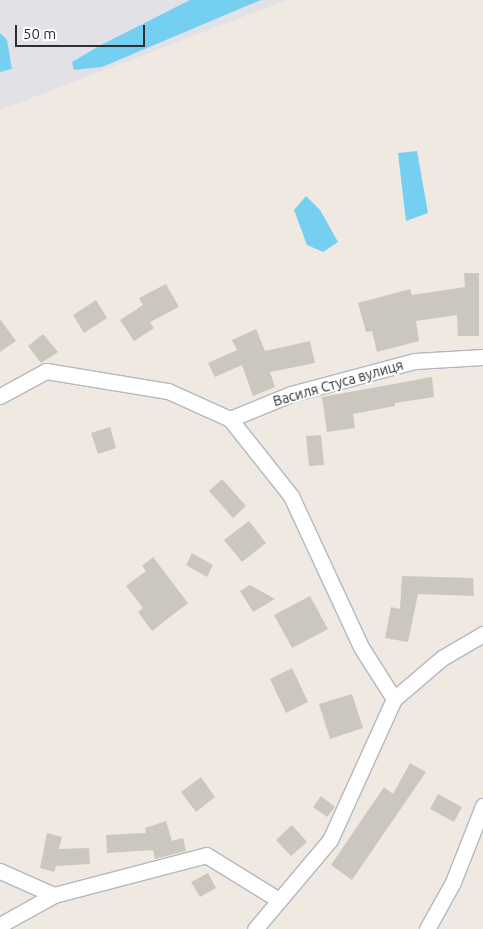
<!DOCTYPE html>
<meta charset="utf-8">
<style>
body{margin:0}
#map{position:relative;width:483px;height:929px;overflow:hidden;background:#efe9e1;font-family:Ubuntu,sans-serif}
div>[style]{position:absolute}
[style*='--x']{left:calc(var(--x)*1px);top:calc(var(--y)*1px);width:calc(var(--w)*1px);rotate:calc(var(--a)*1deg)}
.industrial>*{inset:0;background:#e3e1e8}
.water>*{inset:0;background:#75cff0}
.building>*{inset:0;background:#cbc7bf}
.roads{filter:drop-shadow(1px 0 #b4b7c1) drop-shadow(-1px 0 #b4b7c1) drop-shadow(0 1px #b4b7c1) drop-shadow(0 -1px #b4b7c1)}
.street>*{height:15px;margin:-7.5px;padding:0 7.5px;transform-origin:7.5px;border-radius:7.5px;background:#fff}
span{translate:-50% -50%;white-space:nowrap;text-align:center;line-height:1.15;-webkit-text-stroke:4px #fff;paint-order:stroke}
.street-label{font-size:14px;color:#2e2e2e}
.scale{position:absolute;left:15px;top:25px;width:130px;height:22px;box-sizing:border-box;border:2px solid #2e2e2e;border-top:0;padding-left:6px;font-size:15px;line-height:18px;white-space:nowrap;color:#2e2e2e;-webkit-text-stroke:4px #fff;paint-order:stroke}
</style>
<div id="map">
<div class="industrial">
<div style="clip-path:polygon(0 0,287px 0,0 110px)"></div>
</div>
<div class="water">
<div style="clip-path:polygon(190px 0,261px 0,102px 67px,74px 70px,72px 62px,99px 46px)"></div>
<div style="clip-path:polygon(0 33px,7px 40px,12px 69px,0 72px)"></div>
<div style="clip-path:polygon(417px 151px,428px 213px,406px 221px,398px 153px)"></div>
<div style="clip-path:polygon(306px 196px,320px 210px,338px 242px,323px 252px,307px 245px,294px 210px)"></div>
</div>
<div class="building">
<div style="clip-path:polygon(464px 273px,479px 273px,479px 336px,458px 336px,457px 315px,416px 321px,419px 341px,377px 352px,372px 331px,366px 332px,358px 303px,410px 289px,412px 295px,465px 287px)"></div>
<div style="clip-path:polygon(166px 284px,179px 307px,150px 322px,154px 328px,134px 341px,120px 320px,143px 305px,139px 298px)"></div>
<div style="clip-path:polygon(96px 300px,107px 318px,84px 333px,73px 315px)"></div>
<div style="clip-path:polygon(0 319px,16px 341px,0 352px)"></div>
<div style="clip-path:polygon(256px 329px,265px 351px,310px 341px,315px 363px,270px 372px,275px 387px,253px 396px,242px 365px,215px 377px,208px 363px,237px 350px,232px 340px)"></div>
<div style="clip-path:polygon(43px 334px,58px 352px,41px 363px,28px 346px)"></div>
<div style="clip-path:polygon(432px 377px,434px 397px,395px 403px,395px 406px,353px 414px,355px 428px,327px 432px,322px 397px)"></div>
<div style="clip-path:polygon(110px 427px,116px 448px,98px 454px,91px 433px)"></div>
<div style="clip-path:polygon(321px 435px,324px 465px,309px 466px,306px 436px)"></div>
<div style="clip-path:polygon(222px 479px,246px 506px,233px 518px,209px 491px)"></div>
<div style="clip-path:polygon(249px 521px,266px 543px,242px 562px,224px 540px)"></div>
<div style="clip-path:polygon(192px 553px,213px 565px,207px 577px,186px 565px)"></div>
<div style="clip-path:polygon(153px 557px,188px 603px,152px 631px,138px 612px,143px 608px,126px 586px,146px 571px,142px 566px)"></div>
<div style="clip-path:polygon(402px 576px,473px 578px,474px 596px,418px 594px,408px 642px,385px 638px,391px 607px,400px 609px)"></div>
<div style="clip-path:polygon(250px 585px,275px 599px,253px 612px,240px 591px)"></div>
<div style="clip-path:polygon(310px 596px,328px 629px,292px 648px,274px 615px)"></div>
<div style="clip-path:polygon(292px 668px,308px 702px,286px 713px,270px 679px)"></div>
<div style="clip-path:polygon(352px 694px,363px 728px,330px 739px,319px 704px)"></div>
<div style="clip-path:polygon(410px 763px,426px 772px,352px 880px,331px 865px,384px 787px,393px 794px)"></div>
<div style="clip-path:polygon(201px 777px,215px 797px,196px 812px,181px 792px)"></div>
<div style="clip-path:polygon(438px 794px,462px 807px,454px 822px,430px 809px)"></div>
<div style="clip-path:polygon(321px 796px,335px 807px,327px 817px,313px 807px)"></div>
<div style="clip-path:polygon(166px 821px,172px 841px,183px 838px,186px 851px,155px 859px,153px 850px,107px 853px,106px 835px,146px 833px,145px 828px)"></div>
<div style="clip-path:polygon(292px 825px,307px 842px,291px 856px,276px 840px)"></div>
<div style="clip-path:polygon(47px 833px,62px 837px,59px 849px,89px 848px,90px 864px,56px 866px,54px 872px,40px 868px)"></div>
<div style="clip-path:polygon(208px 873px,216px 888px,200px 897px,191px 882px)"></div>
</div>
<div class="roads">
<div class="street">
<div style="--x:0;--y:396;--w:52;--a:-28.5"></div>
<div style="--x:46;--y:371;--w:124;--a:9.3"></div>
<div style="--x:168;--y:391;--w:68;--a:24.3"></div>
<div style="--x:230;--y:419;--w:66;--a:-22.3"></div>
<div style="--x:291;--y:394;--w:128;--a:-14.9"></div>
<div style="--x:415;--y:361;--w:68;--a:-3.4"></div>
<div style="--x:230;--y:419;--w:98;--a:51.6"></div>
<div style="--x:291;--y:496;--w:166;--a:65.1"></div>
<div style="--x:361;--y:647;--w:62;--a:57.6"></div>
<div style="--x:0;--y:871;--w:59;--a:24"></div>
<div style="--x:0;--y:925;--w:62;--a:-29.1"></div>
<div style="--x:54;--y:895;--w:157;--a:-14.7"></div>
<div style="--x:206;--y:855;--w:86;--a:31.7"></div>
<div style="--x:255;--y:929;--w:116;--a:-49.9"></div>
<div style="--x:330;--y:840;--w:155;--a:-65.6"></div>
<div style="--x:394;--y:699;--w:63;--a:-40.5"></div>
<div style="--x:442;--y:658;--w:48;--a:-30.3"></div>
<div style="--x:427;--y:929;--w:54;--a:-61"></div>
<div style="--x:453;--y:882;--w:82;--a:-68.5"></div>
</div>
</div>
<div class="street-label">
<span style="left:338px;top:383px;rotate:-16deg">Василя Стуса вулиця</span>
</div>
<div class="scale">50 m</div>
</div>
